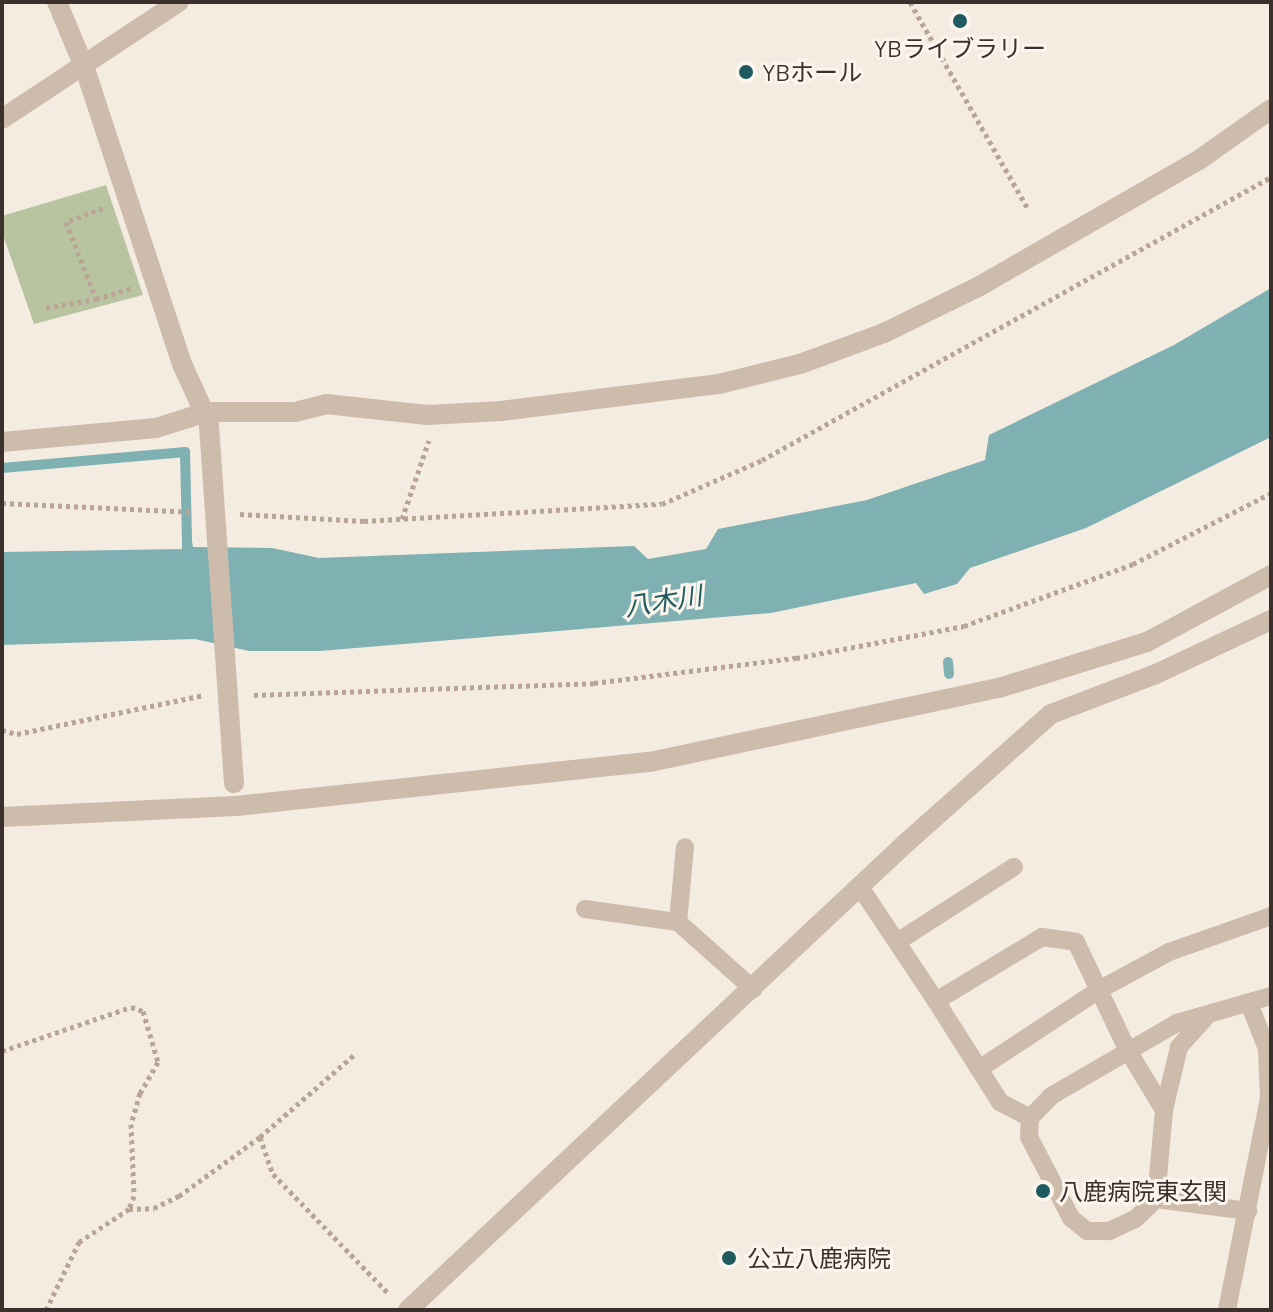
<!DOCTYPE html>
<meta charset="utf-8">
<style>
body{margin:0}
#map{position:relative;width:1273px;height:1312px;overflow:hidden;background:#f4ebe1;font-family:Barlow,"Noto Sans JP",sans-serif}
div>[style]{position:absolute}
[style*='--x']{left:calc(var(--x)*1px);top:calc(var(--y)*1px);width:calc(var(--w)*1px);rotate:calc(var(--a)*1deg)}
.green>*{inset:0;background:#b8c4a0}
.water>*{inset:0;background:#7fb0b2}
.stream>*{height:10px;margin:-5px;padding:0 5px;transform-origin:5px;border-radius:5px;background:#7fb0b2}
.path>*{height:5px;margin-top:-2.5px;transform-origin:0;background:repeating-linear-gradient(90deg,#b9a596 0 4px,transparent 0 8px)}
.service>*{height:18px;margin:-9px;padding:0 9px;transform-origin:9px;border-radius:9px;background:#cdbbac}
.minor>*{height:20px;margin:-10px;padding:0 10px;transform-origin:10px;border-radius:10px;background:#cdbbac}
.tertiary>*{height:20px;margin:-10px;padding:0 10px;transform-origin:10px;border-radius:10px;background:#cdbbac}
.minor-bridge>*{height:20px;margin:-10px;padding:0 10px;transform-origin:10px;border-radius:10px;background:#cdbbac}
.dots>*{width:22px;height:22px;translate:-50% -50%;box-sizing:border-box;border:4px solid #fbf5ee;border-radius:50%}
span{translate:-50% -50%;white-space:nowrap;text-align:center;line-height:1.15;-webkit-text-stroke:6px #fbf5ee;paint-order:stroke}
.poi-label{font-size:24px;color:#3b302b}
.left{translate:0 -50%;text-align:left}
.water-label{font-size:26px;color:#1f5a5e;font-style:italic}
.frame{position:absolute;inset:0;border:4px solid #3b302b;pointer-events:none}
</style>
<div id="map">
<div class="green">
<div style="clip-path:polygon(106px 185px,143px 295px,34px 324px,2px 232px,2px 216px)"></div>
</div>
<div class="water">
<div style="clip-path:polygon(1271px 288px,1271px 437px,1086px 528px,970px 568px,957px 584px,924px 594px,916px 583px,771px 613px,320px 651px,249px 651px,195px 639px,2px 645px,2px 552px,182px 549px,182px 526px,189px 525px,193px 547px,272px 548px,319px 558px,634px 546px,648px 559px,706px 549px,718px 529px,867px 500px,985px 460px,989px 435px,1174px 345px)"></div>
</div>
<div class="stream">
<div style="--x:2;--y:468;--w:184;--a:-5"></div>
<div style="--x:185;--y:452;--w:86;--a:88.7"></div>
<div style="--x:948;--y:662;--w:12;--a:85"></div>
</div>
<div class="path">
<div style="--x:910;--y:2;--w:236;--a:60.3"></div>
<div style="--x:103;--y:208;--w:40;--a:159"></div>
<div style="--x:66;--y:222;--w:83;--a:68.7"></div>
<div style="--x:96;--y:299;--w:37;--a:-17"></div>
<div style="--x:46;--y:308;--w:51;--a:-10.2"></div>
<div style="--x:2;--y:503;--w:188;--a:2.7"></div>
<div style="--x:240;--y:514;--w:124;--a:3.2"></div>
<div style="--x:364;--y:521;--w:298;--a:-3.3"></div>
<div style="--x:662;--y:504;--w:109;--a:-23.7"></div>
<div style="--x:762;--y:460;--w:582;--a:-29.07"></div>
<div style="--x:402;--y:519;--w:83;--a:-71.1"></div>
<div style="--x:254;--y:695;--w:340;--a:-2"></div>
<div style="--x:594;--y:683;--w:204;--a:-7.1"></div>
<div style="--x:796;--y:658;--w:171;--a:-10.8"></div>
<div style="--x:964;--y:626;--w:180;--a:-20.1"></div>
<div style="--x:1133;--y:564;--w:155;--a:-27.2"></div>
<div style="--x:2;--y:730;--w:16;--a:15"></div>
<div style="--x:17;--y:734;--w:191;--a:-11.8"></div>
<div style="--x:2;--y:1051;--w:136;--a:-18.8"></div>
<div style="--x:131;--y:1007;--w:13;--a:18"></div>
<div style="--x:143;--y:1011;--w:53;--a:73.6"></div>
<div style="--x:158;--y:1062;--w:36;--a:120"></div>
<div style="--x:140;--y:1093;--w:32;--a:106"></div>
<div style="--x:131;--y:1124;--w:72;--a:87.6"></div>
<div style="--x:134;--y:1196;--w:14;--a:111"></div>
<div style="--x:260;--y:1137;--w:126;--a:-41.1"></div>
<div style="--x:46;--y:1310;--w:76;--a:-64.1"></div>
<div style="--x:79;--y:1242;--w:60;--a:-33.4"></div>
<div style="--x:129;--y:1209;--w:25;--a:-2"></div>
<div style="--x:154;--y:1208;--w:28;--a:-26"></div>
<div style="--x:179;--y:1196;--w:100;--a:-36.1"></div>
<div style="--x:260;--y:1137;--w:39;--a:71"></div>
<div style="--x:273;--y:1174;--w:168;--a:46"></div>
</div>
<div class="service">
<div style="--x:860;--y:887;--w:137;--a:56.3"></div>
<div style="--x:936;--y:1001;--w:124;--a:-31.1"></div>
<div style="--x:1042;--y:937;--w:34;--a:8"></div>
<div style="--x:1076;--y:942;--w:119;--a:64.5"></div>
<div style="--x:1127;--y:1049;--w:71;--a:58.8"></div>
<div style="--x:585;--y:909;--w:94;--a:8"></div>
<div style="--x:678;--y:922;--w:101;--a:41.8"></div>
<div style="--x:678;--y:922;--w:75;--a:-84.7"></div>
<div style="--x:897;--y:942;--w:139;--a:-32.7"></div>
<div style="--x:936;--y:1001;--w:120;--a:57.6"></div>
<div style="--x:1000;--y:1102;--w:34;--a:28"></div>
<div style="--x:1205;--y:1018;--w:39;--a:132"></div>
<div style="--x:1179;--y:1047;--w:65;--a:103.4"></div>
<div style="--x:1164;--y:1110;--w:89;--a:95.1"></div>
<div style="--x:1156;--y:1199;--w:29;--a:136"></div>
<div style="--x:1135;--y:1219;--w:29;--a:155"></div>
<div style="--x:1109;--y:1231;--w:22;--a:180"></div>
<div style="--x:1087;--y:1231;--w:21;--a:-141"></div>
<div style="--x:1071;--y:1218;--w:91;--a:-117.4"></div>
<div style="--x:1029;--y:1137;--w:19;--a:-87"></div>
<div style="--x:1030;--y:1118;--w:30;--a:-46"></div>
<div style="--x:1051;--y:1096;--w:146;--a:-30.1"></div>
<div style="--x:1177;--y:1023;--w:98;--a:-16"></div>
<div style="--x:979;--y:1069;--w:144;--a:-33.4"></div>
<div style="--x:1099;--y:990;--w:80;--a:-28.5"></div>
<div style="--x:1169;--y:952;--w:108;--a:-19.4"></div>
<div style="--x:1156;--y:1199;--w:93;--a:7.4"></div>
<div style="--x:1227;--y:1310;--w:217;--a:-78.8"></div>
<div style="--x:1269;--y:1097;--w:48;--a:-92.4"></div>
<div style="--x:1267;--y:1049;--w:49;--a:-111.4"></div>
</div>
<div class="minor">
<div style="--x:57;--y:2;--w:73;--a:67.3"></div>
<div style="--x:85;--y:69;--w:311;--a:71.8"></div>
<div style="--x:182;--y:364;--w:65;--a:65.4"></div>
<div style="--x:2;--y:119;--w:212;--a:-33.5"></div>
<div style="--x:2;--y:442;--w:155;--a:-5.2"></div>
<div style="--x:156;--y:428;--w:53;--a:-17.4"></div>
<div style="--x:207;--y:412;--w:88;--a:0"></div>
<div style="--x:295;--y:412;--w:32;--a:-14"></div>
<div style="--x:326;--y:404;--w:102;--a:6.2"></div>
<div style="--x:427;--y:415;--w:74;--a:-3.1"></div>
<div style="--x:501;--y:411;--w:220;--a:-7.1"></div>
<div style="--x:719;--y:384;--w:83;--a:-13.9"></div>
<div style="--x:800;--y:364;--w:90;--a:-20.3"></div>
<div style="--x:884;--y:333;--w:105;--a:-26.1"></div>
<div style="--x:978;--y:287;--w:255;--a:-29.9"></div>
<div style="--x:1199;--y:160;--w:88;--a:-35.3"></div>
<div style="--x:408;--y:1310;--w:683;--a:-43.16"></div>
<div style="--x:906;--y:843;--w:194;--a:-41.7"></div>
<div style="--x:1051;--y:714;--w:112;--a:-20.9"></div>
<div style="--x:1156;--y:674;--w:127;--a:-25.2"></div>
</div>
<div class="tertiary">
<div style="--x:2;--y:817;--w:234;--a:-2.7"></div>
<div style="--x:236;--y:806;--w:416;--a:-6.1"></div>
<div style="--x:650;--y:762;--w:357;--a:-12"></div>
<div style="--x:999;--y:688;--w:155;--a:-17.3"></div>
<div style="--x:1147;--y:642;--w:141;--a:-28.4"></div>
</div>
<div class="minor-bridge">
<div style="--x:209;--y:426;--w:358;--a:86"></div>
</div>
<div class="dots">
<div style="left:960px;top:21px;background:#1f5a5e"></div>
<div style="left:746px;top:72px;background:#1f5a5e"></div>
<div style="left:1043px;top:1191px;background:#1f5a5e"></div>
<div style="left:729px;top:1258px;background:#1f5a5e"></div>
</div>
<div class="poi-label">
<span style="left:960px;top:48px">YBライブラリー</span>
<span class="left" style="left:762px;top:72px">YBホール</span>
<span class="left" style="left:1059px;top:1191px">八鹿病院東玄関</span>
<span class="left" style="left:747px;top:1258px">公立八鹿病院</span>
</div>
<div class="water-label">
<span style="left:663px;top:600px;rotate:-9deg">八木川</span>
</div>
<div class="frame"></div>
</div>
